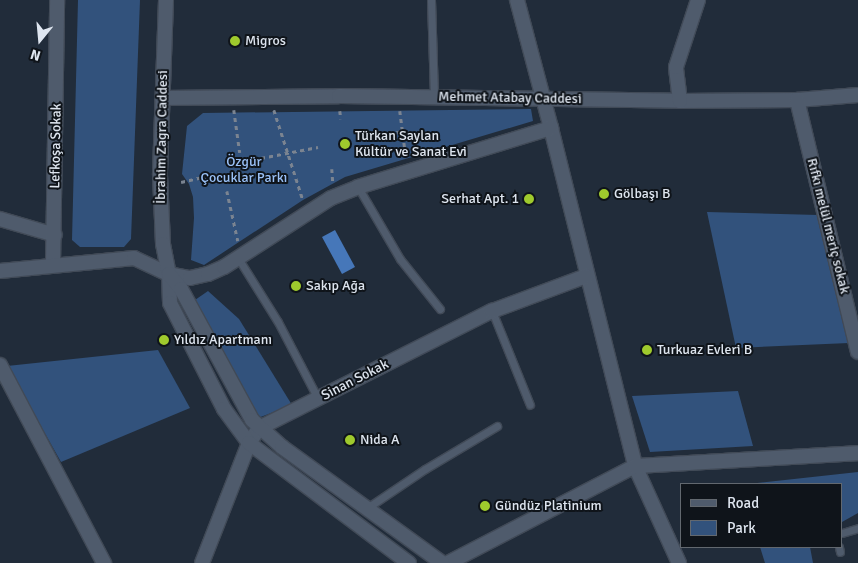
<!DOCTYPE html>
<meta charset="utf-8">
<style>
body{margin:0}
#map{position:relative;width:858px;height:563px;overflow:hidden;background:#212c3a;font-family:Signika,sans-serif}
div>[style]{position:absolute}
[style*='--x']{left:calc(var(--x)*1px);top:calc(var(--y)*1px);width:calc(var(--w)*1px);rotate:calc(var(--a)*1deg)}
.green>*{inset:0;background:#32527c}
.water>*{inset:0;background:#4677b9}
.path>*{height:2.5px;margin-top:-1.25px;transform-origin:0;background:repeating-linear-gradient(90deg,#7b8491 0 4px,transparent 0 8px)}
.roads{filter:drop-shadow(1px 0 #414a57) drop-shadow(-1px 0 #414a57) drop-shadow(0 1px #414a57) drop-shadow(0 -1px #414a57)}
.service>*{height:7px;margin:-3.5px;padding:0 3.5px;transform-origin:3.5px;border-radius:3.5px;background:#4f5b6c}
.minor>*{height:14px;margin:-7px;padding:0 7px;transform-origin:7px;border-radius:7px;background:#4f5b6c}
.secondary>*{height:14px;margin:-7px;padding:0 7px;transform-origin:7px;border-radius:7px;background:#4f5b6c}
.dots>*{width:14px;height:14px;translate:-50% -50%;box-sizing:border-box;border:2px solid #0f141a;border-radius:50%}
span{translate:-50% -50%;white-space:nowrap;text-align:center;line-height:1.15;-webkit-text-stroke:4px #0f141a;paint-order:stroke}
.poi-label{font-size:14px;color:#dee5ef}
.left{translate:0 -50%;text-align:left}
.right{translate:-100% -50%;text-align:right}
.street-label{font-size:14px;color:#dee5ef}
.park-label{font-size:14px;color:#9ac1f7}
.legend{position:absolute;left:680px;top:483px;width:162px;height:65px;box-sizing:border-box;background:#0f141a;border:1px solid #62686f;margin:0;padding:6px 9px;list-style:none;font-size:15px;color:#dee5ef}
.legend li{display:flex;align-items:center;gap:10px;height:25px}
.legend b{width:25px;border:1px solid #62686f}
.north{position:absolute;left:15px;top:15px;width:50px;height:50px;-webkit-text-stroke:4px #0f141a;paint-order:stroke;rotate:197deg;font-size:14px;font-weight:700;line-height:20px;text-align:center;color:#dee5ef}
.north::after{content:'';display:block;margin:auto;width:18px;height:22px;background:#dee5ef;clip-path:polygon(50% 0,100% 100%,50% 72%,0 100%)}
</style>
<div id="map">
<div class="green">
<div style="clip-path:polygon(78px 0,140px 0,131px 239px,124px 247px,80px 247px,72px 240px)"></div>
<div style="clip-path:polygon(531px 109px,533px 121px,345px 177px,303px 200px,204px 265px,191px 260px,194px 218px,193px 197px,189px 184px,182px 174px,187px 126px,203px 113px)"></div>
<div style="clip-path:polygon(707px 212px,818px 215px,849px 343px,736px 348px)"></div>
<div style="clip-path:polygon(208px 291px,239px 319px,292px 405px,258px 418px,195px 300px)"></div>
<div style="clip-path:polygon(158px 350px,190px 408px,61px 462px,7px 366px)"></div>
<div style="clip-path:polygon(738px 391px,753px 446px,650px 452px,632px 396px)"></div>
<div style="clip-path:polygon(858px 472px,858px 513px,842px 522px,842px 484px,748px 484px)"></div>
<div style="clip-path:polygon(760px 547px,810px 547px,813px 563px,765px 563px)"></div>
</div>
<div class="water">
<div style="clip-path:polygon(335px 230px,355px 267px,342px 274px,322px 237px)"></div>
</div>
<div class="path">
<div style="--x:234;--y:110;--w:43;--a:82.1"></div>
<div style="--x:274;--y:110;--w:95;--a:72.1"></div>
<div style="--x:340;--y:111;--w:8;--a:83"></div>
<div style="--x:400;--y:111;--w:46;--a:82.6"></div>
<div style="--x:373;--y:137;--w:31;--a:-11"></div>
<div style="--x:261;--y:158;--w:58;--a:-10.9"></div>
<div style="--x:332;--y:169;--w:13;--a:86"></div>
<div style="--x:181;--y:182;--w:28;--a:-13"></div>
<div style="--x:227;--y:191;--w:51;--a:77.6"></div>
</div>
<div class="roads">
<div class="service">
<div style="--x:431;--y:0;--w:97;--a:88.2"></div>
<div style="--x:358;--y:187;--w:83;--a:59.7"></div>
<div style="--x:400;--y:259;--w:64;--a:51.3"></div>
<div style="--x:238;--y:258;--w:75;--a:58"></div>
<div style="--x:278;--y:322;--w:87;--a:62.5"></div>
<div style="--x:492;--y:311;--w:101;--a:68"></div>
<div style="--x:367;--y:508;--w:70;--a:-33.9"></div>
<div style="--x:425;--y:469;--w:84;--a:-30.8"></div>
<div style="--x:842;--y:533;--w:17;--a:-17"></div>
<div style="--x:839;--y:547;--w:5;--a:79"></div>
</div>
<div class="minor">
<div style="--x:517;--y:0;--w:132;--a:75.1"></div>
<div style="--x:551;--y:128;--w:348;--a:76"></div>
<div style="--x:635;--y:466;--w:107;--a:65.6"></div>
<div style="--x:162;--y:98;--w:177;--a:-0.6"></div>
<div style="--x:339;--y:96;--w:341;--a:0.8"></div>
<div style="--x:680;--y:101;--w:117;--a:-0.5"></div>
<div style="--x:797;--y:100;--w:61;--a:-4.7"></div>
<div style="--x:797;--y:100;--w:259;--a:76.4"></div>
<div style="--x:680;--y:101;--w:34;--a:-97"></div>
<div style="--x:676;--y:67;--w:71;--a:-71.8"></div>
<div style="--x:0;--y:219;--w:57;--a:16.2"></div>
<div style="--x:53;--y:265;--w:265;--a:-89.1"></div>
<div style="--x:0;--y:271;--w:135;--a:-5.5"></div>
<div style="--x:134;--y:258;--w:38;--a:25"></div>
<div style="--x:169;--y:274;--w:21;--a:11"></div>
<div style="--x:190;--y:278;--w:18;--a:-13"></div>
<div style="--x:208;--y:274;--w:17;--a:-24"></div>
<div style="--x:224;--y:267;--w:127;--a:-32.8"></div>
<div style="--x:331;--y:198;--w:29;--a:-22"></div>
<div style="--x:358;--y:187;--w:202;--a:-17"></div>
<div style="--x:0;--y:365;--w:224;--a:62.3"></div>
<div style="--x:202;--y:563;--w:129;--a:-68.6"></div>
<div style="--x:249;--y:443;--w:18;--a:-56"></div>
<div style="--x:259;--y:428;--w:261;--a:-26.7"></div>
<div style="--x:492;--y:311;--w:100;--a:-20.4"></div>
<div style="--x:448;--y:563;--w:211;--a:-27.4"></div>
<div style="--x:635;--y:466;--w:223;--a:-3.3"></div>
</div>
<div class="secondary">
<div style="--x:166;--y:0;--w:175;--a:92"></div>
<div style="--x:160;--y:175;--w:69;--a:87.5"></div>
<div style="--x:163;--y:244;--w:31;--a:79"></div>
<div style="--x:169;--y:274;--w:29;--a:88"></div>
<div style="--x:170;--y:303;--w:119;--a:63"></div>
<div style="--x:224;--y:409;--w:42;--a:53.7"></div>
<div style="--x:249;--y:443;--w:200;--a:36.9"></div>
<div style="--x:169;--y:274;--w:19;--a:51"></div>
<div style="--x:181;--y:289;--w:149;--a:61.5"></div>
<div style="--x:252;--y:420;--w:40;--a:42"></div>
<div style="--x:282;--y:447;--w:198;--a:35.9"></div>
</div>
</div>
<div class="dots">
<div style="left:235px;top:41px;background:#9fca2d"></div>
<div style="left:345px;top:144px;background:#9fca2d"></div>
<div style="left:604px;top:194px;background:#9fca2d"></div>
<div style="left:529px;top:199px;background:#9fca2d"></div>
<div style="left:296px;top:286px;background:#9fca2d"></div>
<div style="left:164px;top:340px;background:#9fca2d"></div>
<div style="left:647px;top:350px;background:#9fca2d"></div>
<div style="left:350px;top:440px;background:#9fca2d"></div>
<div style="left:485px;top:506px;background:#9fca2d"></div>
</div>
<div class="poi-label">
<span class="left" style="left:245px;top:41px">Migros</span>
<span class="left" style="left:355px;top:144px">Türkan Saylan<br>Kültür ve Sanat Evi</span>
<span class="left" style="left:614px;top:194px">Gölbaşı B</span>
<span class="right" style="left:519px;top:199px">Serhat Apt. 1</span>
<span class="left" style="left:306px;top:286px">Sakıp Ağa</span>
<span class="left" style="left:174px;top:340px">Yıldız Apartmanı</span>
<span class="left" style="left:657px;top:350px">Turkuaz Evleri B</span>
<span class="left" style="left:360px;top:440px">Nida A</span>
<span class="left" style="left:495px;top:506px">Gündüz Platinium</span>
</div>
<div class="street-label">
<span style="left:510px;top:98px;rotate:1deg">Mehmet Atabay Caddesi</span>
<span style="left:162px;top:137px;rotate:-89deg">İbrahim Zagra Caddesi</span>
<span style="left:56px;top:146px;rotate:-89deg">Lefkoşa Sokak</span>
<span style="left:828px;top:226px;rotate:76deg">Rıfkı melül meriç sokak</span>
<span style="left:355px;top:380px;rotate:-27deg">Sinan Sokak</span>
</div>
<div class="park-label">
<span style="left:244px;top:170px">Özgür<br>Çocuklar Parkı</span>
</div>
<ul class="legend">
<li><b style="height:6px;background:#4f5b6c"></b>Road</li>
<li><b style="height:14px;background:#32527c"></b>Park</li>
</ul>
<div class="north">N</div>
</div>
